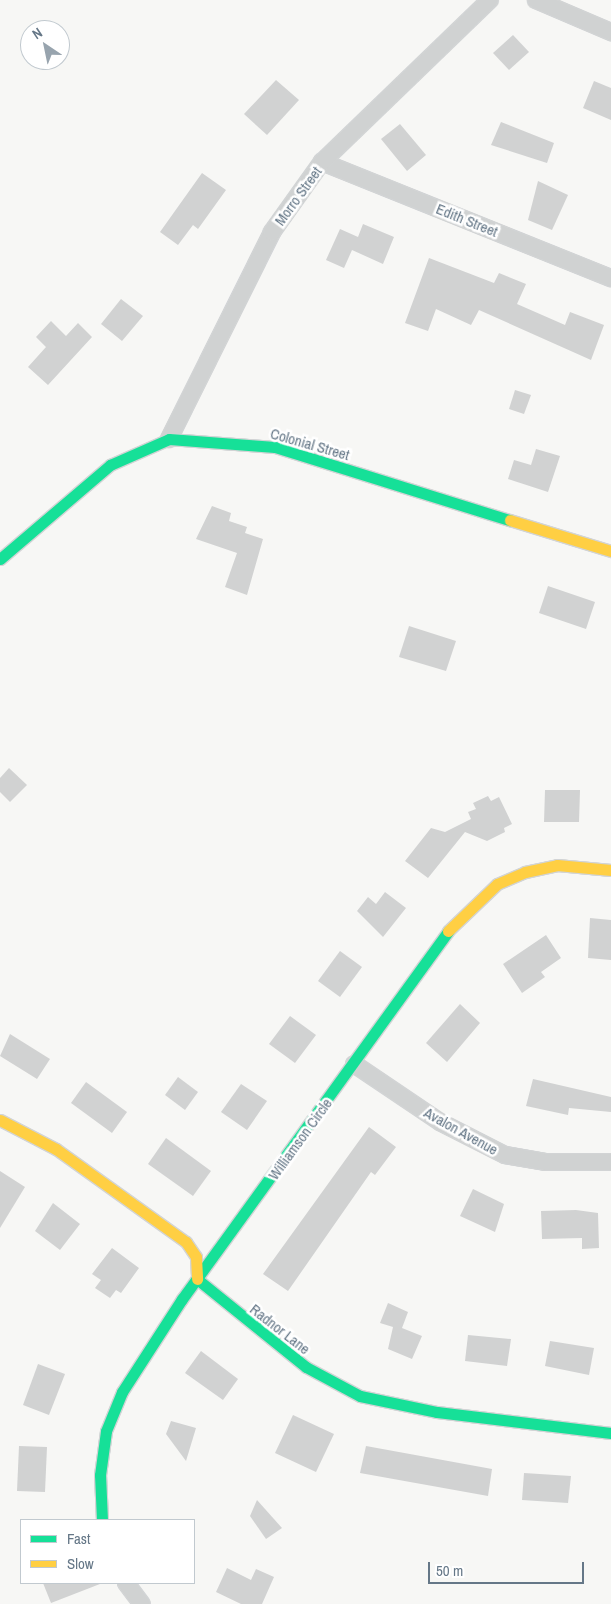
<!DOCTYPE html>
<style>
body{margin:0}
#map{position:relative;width:611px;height:1604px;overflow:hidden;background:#f7f7f5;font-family:"Archivo Narrow",sans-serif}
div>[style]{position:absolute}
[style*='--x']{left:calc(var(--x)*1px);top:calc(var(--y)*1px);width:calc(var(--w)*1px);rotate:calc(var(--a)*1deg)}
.building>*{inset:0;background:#d1d2d2}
.roads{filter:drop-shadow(1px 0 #d2d4d5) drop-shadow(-1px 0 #d2d4d5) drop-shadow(0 1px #d2d4d5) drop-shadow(0 -1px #d2d4d5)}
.street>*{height:16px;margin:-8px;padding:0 8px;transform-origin:8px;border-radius:8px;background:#d0d2d2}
.fast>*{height:11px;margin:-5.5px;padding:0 5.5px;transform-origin:5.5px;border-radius:5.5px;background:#16e098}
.slow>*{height:11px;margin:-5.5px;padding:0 5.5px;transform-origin:5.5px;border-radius:5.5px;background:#ffcf43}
span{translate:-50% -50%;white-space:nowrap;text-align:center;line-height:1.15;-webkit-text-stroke:5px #fff;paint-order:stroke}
.street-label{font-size:15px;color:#657787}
.legend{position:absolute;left:20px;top:1519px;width:175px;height:65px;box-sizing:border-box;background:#fff;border:1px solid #c1c9cf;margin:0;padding:6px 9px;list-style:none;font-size:15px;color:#657787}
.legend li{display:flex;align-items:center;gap:10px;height:25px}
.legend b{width:25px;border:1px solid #c1c9cf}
.north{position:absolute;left:20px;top:20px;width:50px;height:50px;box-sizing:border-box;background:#fff;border:1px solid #c1c9cf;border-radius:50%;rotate:326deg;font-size:14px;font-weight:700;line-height:20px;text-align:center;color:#657787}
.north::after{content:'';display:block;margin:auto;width:18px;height:22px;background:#98a4ae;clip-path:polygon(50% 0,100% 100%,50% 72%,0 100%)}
.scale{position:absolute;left:428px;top:1562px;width:156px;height:22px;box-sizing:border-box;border:2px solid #657787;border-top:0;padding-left:6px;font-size:15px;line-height:18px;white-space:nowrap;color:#657787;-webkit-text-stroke:4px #fff;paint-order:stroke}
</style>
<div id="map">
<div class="building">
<div style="clip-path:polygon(513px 35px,529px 52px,509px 70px,493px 53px)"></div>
<div style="clip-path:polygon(276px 80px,299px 100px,267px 135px,244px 114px)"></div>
<div style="clip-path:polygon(594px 81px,611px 88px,611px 120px,583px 108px)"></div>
<div style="clip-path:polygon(501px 122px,554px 143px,547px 163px,491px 145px)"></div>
<div style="clip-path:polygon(400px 124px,426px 155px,407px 171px,381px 139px)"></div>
<div style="clip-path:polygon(202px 173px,226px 190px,198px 229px,193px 225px,178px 245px,160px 232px)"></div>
<div style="clip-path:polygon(538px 181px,568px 195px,552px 230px,528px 220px)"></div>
<div style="clip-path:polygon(363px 224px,394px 237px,383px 264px,352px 250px,344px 268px,326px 260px,340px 229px,358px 237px)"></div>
<div style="clip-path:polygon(429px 258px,494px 283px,499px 273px,526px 284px,517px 304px,565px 325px,570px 312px,604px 325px,591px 360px,479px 310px,471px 325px,436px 309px,428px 331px,405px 323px)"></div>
<div style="clip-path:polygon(121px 299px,143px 316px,122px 341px,101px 324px)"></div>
<div style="clip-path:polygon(51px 321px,66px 336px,78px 323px,92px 337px,48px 385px,28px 367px,46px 347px,36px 337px)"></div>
<div style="clip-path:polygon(515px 390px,531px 395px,524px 414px,509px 409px)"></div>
<div style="clip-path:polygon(536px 449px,560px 456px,548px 492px,508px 479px,514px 460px,531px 465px)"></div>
<div style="clip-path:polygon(212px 506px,231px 513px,229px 521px,247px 527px,245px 533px,263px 539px,247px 595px,225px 587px,237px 553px,196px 539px)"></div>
<div style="clip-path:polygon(548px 586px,595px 602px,586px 629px,539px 613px)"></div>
<div style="clip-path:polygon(409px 626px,456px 641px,446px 671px,399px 657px)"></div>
<div style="clip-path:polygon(9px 768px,27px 785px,10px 802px,0 792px,0 778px)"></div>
<div style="clip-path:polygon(545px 790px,580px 790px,579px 822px,544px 822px)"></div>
<div style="clip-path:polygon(488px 796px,491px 801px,499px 797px,512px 824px,504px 828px,505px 832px,487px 841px,465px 832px,428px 878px,405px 861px,431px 828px,445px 832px,471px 819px,468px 812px,476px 809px,473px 803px)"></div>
<div style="clip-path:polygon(385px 892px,406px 908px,383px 937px,357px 911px,368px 897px,376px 904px)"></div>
<div style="clip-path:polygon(590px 918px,611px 920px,611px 960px,588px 958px)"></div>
<div style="clip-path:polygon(546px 935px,561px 958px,541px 972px,545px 977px,522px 993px,503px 964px)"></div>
<div style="clip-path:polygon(340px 951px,362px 967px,340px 997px,318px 981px)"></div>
<div style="clip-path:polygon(460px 1004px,480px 1023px,447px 1062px,426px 1043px)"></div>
<div style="clip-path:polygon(290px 1016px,316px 1035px,295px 1063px,269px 1044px)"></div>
<div style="clip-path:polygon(10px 1034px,50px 1059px,37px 1079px,0 1056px)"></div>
<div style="clip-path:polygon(178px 1077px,198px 1092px,185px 1110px,165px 1095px)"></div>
<div style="clip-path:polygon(533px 1079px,611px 1097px,611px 1112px,569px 1108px,568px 1115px,526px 1106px)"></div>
<div style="clip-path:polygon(86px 1082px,127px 1112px,112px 1133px,71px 1103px)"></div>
<div style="clip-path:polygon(241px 1084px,267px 1101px,247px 1130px,221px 1112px)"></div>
<div style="clip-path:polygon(369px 1127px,396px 1147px,375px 1175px,371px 1172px,288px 1291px,263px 1274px)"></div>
<div style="clip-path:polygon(166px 1138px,211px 1171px,193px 1196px,148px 1164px)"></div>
<div style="clip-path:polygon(0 1171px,25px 1187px,0 1228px)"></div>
<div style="clip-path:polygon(473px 1189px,504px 1204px,495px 1232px,460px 1216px)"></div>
<div style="clip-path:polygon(53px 1203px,80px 1224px,60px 1250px,35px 1231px)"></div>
<div style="clip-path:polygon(576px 1210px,598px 1213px,599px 1248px,582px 1249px,582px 1238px,542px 1239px,541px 1211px)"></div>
<div style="clip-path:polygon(112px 1248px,139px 1268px,121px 1293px,116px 1290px,110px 1298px,95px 1288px,101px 1280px,92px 1274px)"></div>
<div style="clip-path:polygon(388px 1303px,408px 1312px,402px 1328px,422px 1336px,412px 1359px,388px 1349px,393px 1327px,380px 1323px)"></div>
<div style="clip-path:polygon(468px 1335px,511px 1339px,507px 1366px,465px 1361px)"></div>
<div style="clip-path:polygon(550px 1341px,594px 1348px,589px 1375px,545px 1366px)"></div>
<div style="clip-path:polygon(201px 1351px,238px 1379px,223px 1400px,185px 1373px)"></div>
<div style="clip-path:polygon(38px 1364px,65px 1374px,49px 1415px,23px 1405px)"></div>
<div style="clip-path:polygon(293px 1415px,334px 1434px,316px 1472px,275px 1453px)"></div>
<div style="clip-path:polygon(171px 1421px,196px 1428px,186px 1461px,166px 1434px)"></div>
<div style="clip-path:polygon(19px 1446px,47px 1447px,45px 1492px,17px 1491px)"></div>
<div style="clip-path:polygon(366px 1446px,492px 1469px,488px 1496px,360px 1473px)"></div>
<div style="clip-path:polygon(524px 1473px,571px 1476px,568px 1503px,522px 1500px)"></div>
<div style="clip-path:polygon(257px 1500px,282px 1528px,266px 1539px,250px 1516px)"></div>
<div style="clip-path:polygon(227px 1568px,251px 1580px,256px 1569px,274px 1577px,262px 1604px,241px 1604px,216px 1592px)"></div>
<div style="clip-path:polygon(43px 1583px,100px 1583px,100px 1584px,51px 1603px)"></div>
</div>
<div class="roads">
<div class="street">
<div style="--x:536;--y:0;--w:82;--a:23.1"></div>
<div style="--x:322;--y:162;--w:311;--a:21.9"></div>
<div style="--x:169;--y:439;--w:231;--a:-63.5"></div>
<div style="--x:272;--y:232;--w:86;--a:-54.5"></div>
<div style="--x:322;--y:162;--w:233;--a:-44"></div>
<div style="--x:354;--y:1064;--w:104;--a:34"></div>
<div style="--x:440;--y:1122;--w:73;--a:26.9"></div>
<div style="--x:505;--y:1155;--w:42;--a:9.7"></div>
<div style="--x:546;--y:1162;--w:65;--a:0"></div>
<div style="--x:126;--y:1583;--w:26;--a:53"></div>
</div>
<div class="fast">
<div style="--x:0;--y:559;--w:145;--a:-40.5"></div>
<div style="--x:110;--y:465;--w:64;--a:-23.8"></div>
<div style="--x:169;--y:439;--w:106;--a:4.3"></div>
<div style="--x:275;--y:447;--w:246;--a:17.3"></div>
<div style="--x:197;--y:1279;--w:140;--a:38.9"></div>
<div style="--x:306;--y:1367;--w:61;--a:28.2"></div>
<div style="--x:360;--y:1396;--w:79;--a:11.7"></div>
<div style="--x:437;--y:1412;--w:175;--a:6.9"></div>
<div style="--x:102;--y:1520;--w:45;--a:-92.5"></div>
<div style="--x:100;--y:1475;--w:44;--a:-82.2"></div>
<div style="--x:106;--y:1431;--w:42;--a:-67.7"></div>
<div style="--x:122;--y:1392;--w:111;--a:-57.2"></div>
<div style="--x:182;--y:1299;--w:454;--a:-54.1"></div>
</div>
<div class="slow">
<div style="--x:510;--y:520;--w:106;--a:17.1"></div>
<div style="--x:448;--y:931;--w:68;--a:-43.8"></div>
<div style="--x:497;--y:884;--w:30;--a:-23"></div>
<div style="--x:525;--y:872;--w:33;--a:-12"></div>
<div style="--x:557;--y:865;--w:54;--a:5.3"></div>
<div style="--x:0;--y:1120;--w:63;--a:27.4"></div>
<div style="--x:56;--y:1149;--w:160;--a:35.6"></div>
<div style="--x:186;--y:1242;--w:18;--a:56"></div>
<div style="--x:196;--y:1257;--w:22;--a:87"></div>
</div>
</div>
<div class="street-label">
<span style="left:298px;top:196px;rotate:-54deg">Morro Street</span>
<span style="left:467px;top:220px;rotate:22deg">Edith Street</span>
<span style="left:310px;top:444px;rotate:16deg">Colonial Street</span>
<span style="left:461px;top:1131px;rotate:29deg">Avalon Avenue</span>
<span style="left:300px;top:1139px;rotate:-54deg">Williamson Circle</span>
<span style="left:280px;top:1329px;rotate:38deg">Radnor Lane</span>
</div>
<ul class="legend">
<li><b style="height:6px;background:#16e098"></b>Fast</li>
<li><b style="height:6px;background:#ffcf43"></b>Slow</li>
</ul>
<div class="north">N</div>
<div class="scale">50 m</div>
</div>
